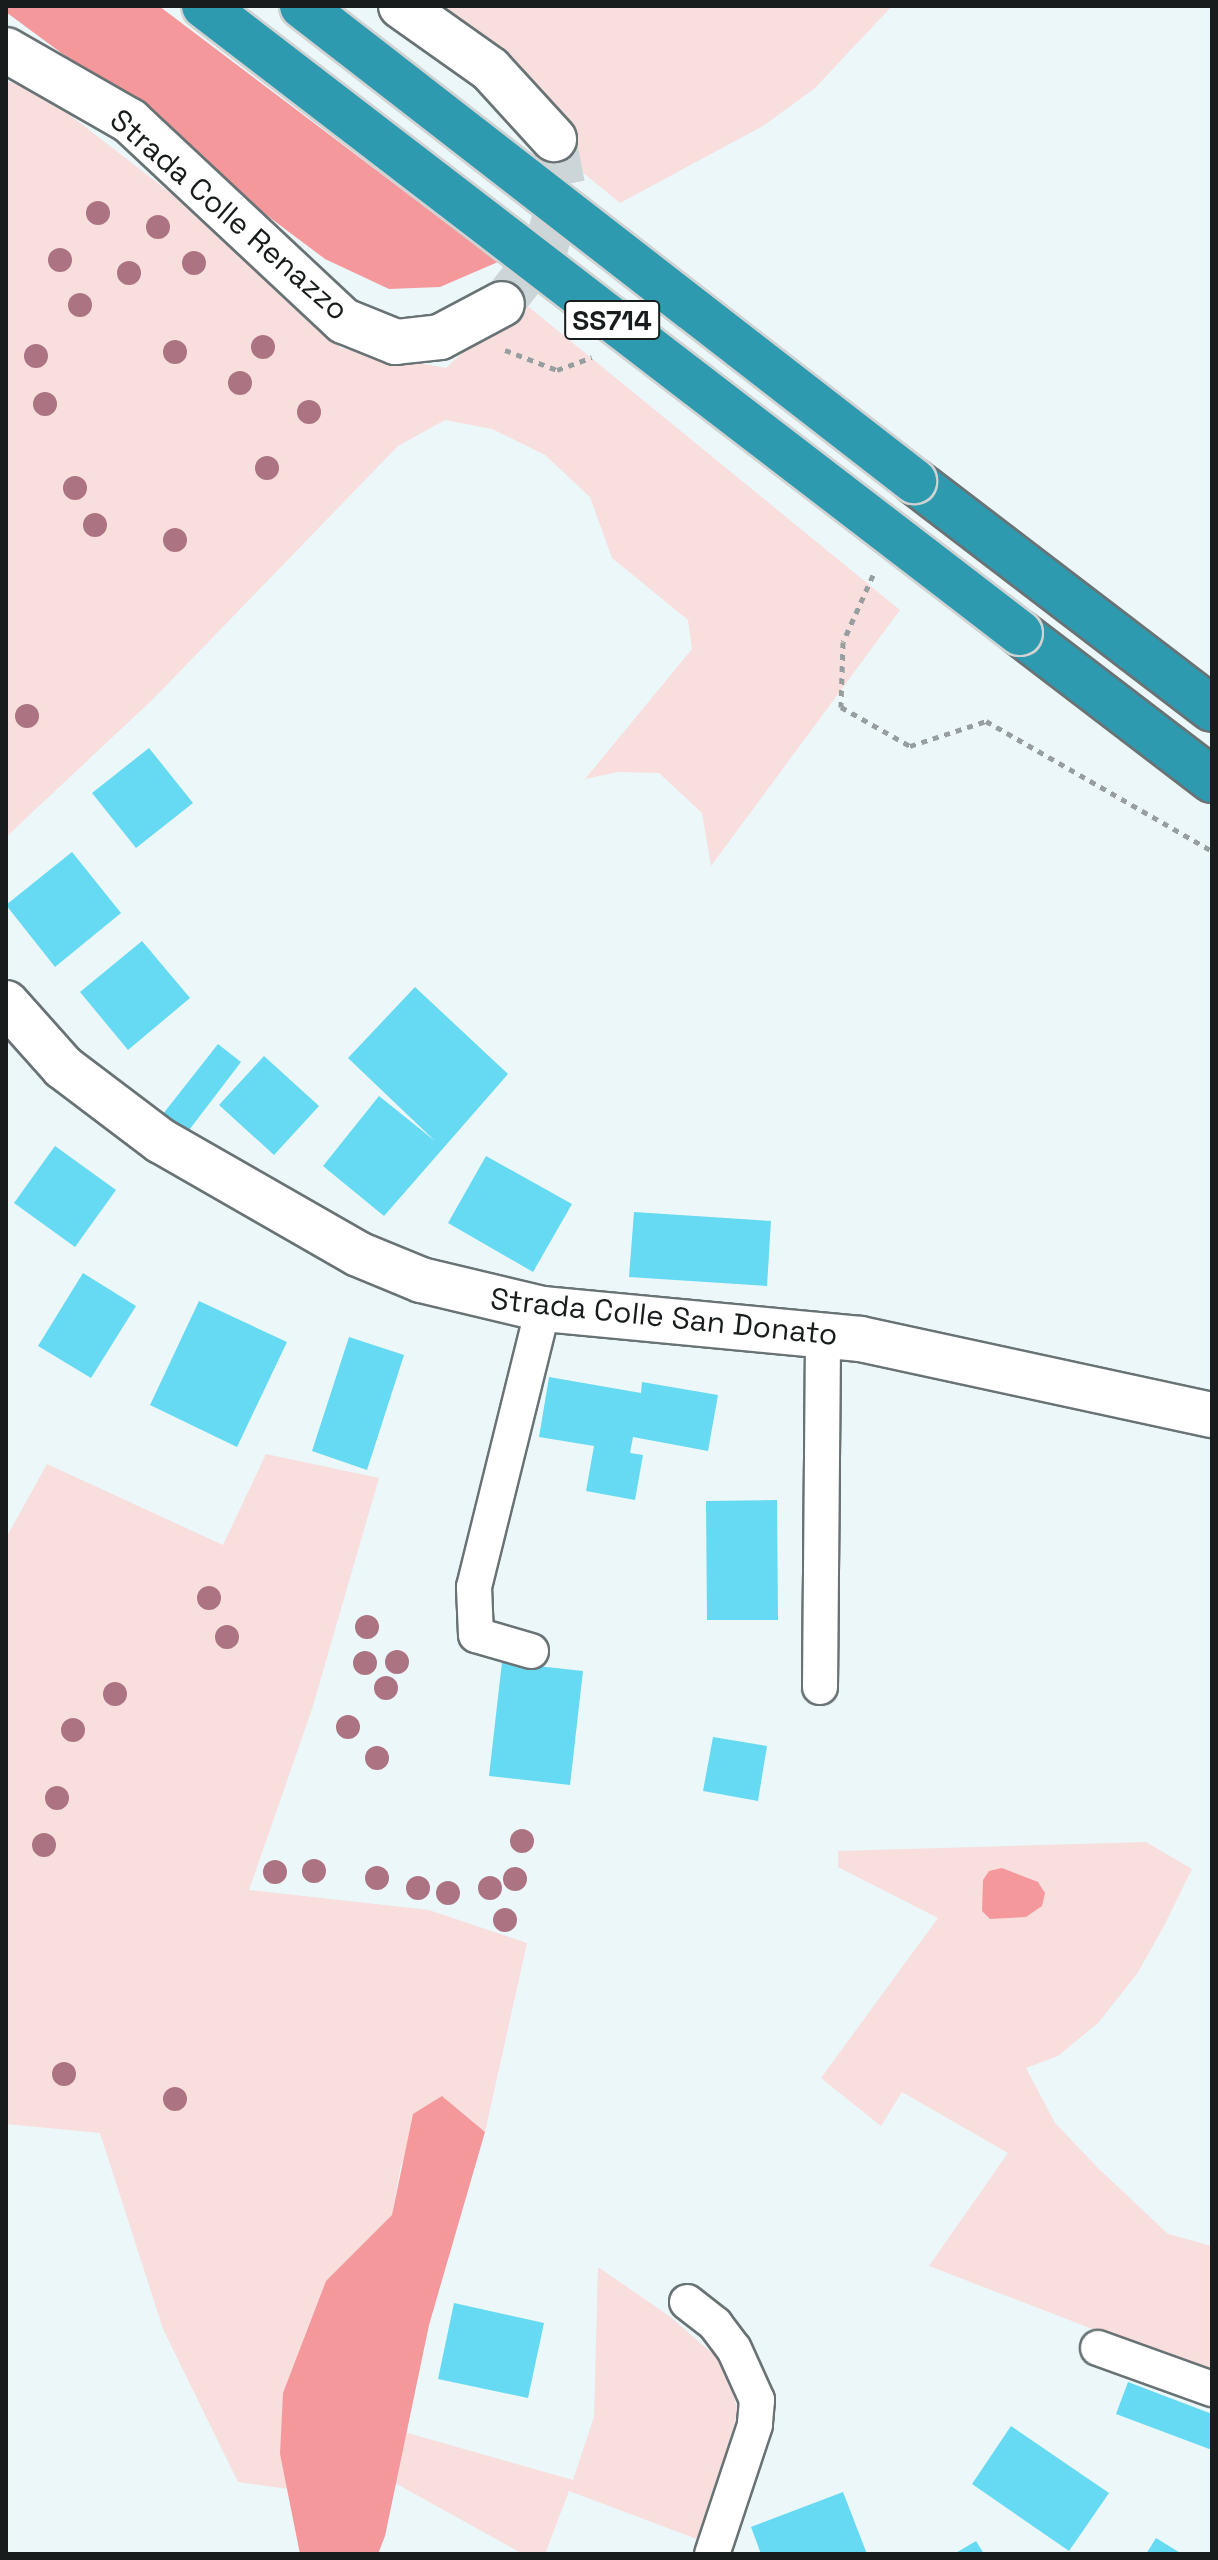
<!DOCTYPE html>
<style>
body{margin:0}
#map{position:relative;width:1218px;height:2560px;overflow:hidden;background:#ecf7f9;font-family:"Space Grotesk",sans-serif}
div>[style]{position:absolute}
[style*='--x']{left:calc(var(--x)*1px);top:calc(var(--y)*1px);width:calc(var(--w)*1px);rotate:calc(var(--a)*1deg)}
.green>*{inset:0;background:#f8dedd}
.forest>*{inset:0;background:#f4989b}
.building>*{inset:0;background:#66daf2}
.secondary-tunnel>*{height:44px;margin-top:-22px;transform-origin:0;background:repeating-linear-gradient(90deg,#ccd6d8 0 44px,transparent 0 66px)}
.path>*{height:5px;margin-top:-2.5px;transform-origin:0;background:repeating-linear-gradient(90deg,#969ea0 0 6px,transparent 0 12px)}
.roads{filter:drop-shadow(2px 0 #697375) drop-shadow(-2px 0 #697375) drop-shadow(0 2px #697375) drop-shadow(0 -2px #697375)}
.street>*{height:34px;margin:-17px;padding:0 17px;transform-origin:17px;border-radius:17px;background:#fff}
.secondary>*{height:44px;margin:-22px;padding:0 22px;transform-origin:22px;border-radius:22px;background:#fff}
.highway>*{height:44px;margin:-22px;padding:0 22px;transform-origin:22px;border-radius:22px;background:#2e9aaf}
.bridges{filter:drop-shadow(2px 0 #d1d2d2) drop-shadow(-2px 0 #d1d2d2) drop-shadow(0 2px #d1d2d2) drop-shadow(0 -2px #d1d2d2)}
.highway-bridge>*{height:44px;margin:-22px;padding:0 22px;transform-origin:22px;border-radius:22px;background:#2e9aaf}
.trees>*{width:24px;height:24px;margin:-12px;border-radius:50%;background:#ac7482}
span{translate:-50% -50%;white-space:nowrap;text-align:center;line-height:1.15;-webkit-text-stroke:7px #fff;paint-order:stroke}
.shield-label span{padding:2px 6px;background:#fff;border:2px solid;border-radius:6px;-webkit-text-stroke-width:0}
.shield-label{font-size:28px;color:#181c1d;font-weight:700}
.street-label{font-size:30px;color:#181c1d}
.frame{position:absolute;inset:0;border:8px solid #181c1d;pointer-events:none}
</style>
<div id="map">
<div class="green">
<div style="clip-path:polygon(419px 6px,892px 6px,815px 88px,763px 126px,620px 203px,570px 162px,557px 127px)"></div>
<div style="clip-path:polygon(6px 81px,35px 88px,190px 208px,341px 348px,446px 368px,519px 299px,900px 610px,711px 866px,702px 813px,659px 773px,618px 772px,585px 779px,692px 649px,688px 620px,612px 558px,590px 497px,545px 455px,492px 429px,445px 420px,398px 446px,153px 699px,6px 837px)"></div>
<div style="clip-path:polygon(266px 1454px,379px 1478px,312px 1709px,249px 1890px,429px 1910px,527px 1943px,485px 2132px,442px 2096px,401px 2165px,392px 2215px,366px 2243px,280px 2454px,288px 2489px,238px 2482px,163px 2329px,100px 2133px,6px 2124px,6px 1538px,47px 1464px,223px 1545px)"></div>
<div style="clip-path:polygon(1146px 1842px,1192px 1869px,1163px 1928px,1137px 1974px,1098px 2023px,1058px 2056px,1026px 2068px,1055px 2123px,1098px 2168px,1168px 2234px,1212px 2246px,1212px 2375px,929px 2266px,1008px 2153px,902px 2092px,881px 2126px,821px 2078px,938px 1918px,838px 1867px,838px 1851px)"></div>
<div style="clip-path:polygon(598px 2267px,672px 2318px,722px 2362px,738px 2410px,702px 2541px,569px 2491px,545px 2554px,523px 2554px,395px 2483px,404px 2432px,573px 2480px,594px 2417px)"></div>
</div>
<div class="forest">
<div style="clip-path:polygon(6px 6px,159px 6px,498px 262px,440px 287px,389px 289px,325px 259px,249px 202px,167px 126px,60px 52px,6px 12px)"></div>
<div style="clip-path:polygon(1002px 1868px,1038px 1882px,1045px 1893px,1042px 1906px,1026px 1917px,990px 1919px,982px 1911px,983px 1880px,989px 1871px)"></div>
<div style="clip-path:polygon(442px 2096px,485px 2132px,429px 2325px,385px 2536px,378px 2554px,300px 2554px,280px 2454px,283px 2393px,326px 2281px,392px 2215px,413px 2114px)"></div>
</div>
<div class="building">
<div style="clip-path:polygon(149px 748px,193px 803px,136px 848px,92px 793px)"></div>
<div style="clip-path:polygon(72px 852px,121px 913px,55px 967px,6px 905px)"></div>
<div style="clip-path:polygon(142px 941px,190px 998px,128px 1050px,80px 992px)"></div>
<div style="clip-path:polygon(415px 987px,508px 1074px,384px 1216px,323px 1166px,379px 1096px,435px 1141px,348px 1058px)"></div>
<div style="clip-path:polygon(218px 1044px,241px 1062px,183px 1138px,159px 1119px)"></div>
<div style="clip-path:polygon(264px 1056px,319px 1106px,274px 1155px,219px 1105px)"></div>
<div style="clip-path:polygon(55px 1146px,116px 1190px,75px 1247px,14px 1203px)"></div>
<div style="clip-path:polygon(486px 1156px,572px 1204px,533px 1272px,448px 1223px)"></div>
<div style="clip-path:polygon(634px 1212px,771px 1221px,767px 1286px,629px 1277px)"></div>
<div style="clip-path:polygon(83px 1273px,136px 1306px,91px 1378px,38px 1346px)"></div>
<div style="clip-path:polygon(199px 1301px,287px 1342px,237px 1447px,150px 1405px)"></div>
<div style="clip-path:polygon(349px 1337px,404px 1355px,367px 1470px,312px 1451px)"></div>
<div style="clip-path:polygon(549px 1377px,641px 1393px,642px 1382px,718px 1395px,708px 1451px,633px 1437px,630px 1453px,643px 1455px,635px 1500px,586px 1491px,594px 1446px,539px 1437px)"></div>
<div style="clip-path:polygon(777px 1500px,778px 1620px,707px 1620px,706px 1501px)"></div>
<div style="clip-path:polygon(502px 1662px,583px 1671px,570px 1785px,489px 1776px)"></div>
<div style="clip-path:polygon(713px 1737px,767px 1746px,758px 1801px,703px 1791px)"></div>
<div style="clip-path:polygon(454px 2303px,544px 2323px,528px 2398px,438px 2379px)"></div>
<div style="clip-path:polygon(1128px 2382px,1212px 2414px,1212px 2450px,1116px 2414px)"></div>
<div style="clip-path:polygon(1011px 2426px,1109px 2493px,1069px 2551px,972px 2484px)"></div>
<div style="clip-path:polygon(843px 2492px,867px 2554px,761px 2554px,751px 2527px)"></div>
<div style="clip-path:polygon(1156px 2538px,1182px 2554px,1146px 2554px)"></div>
<div style="clip-path:polygon(976px 2541px,984px 2554px,954px 2554px)"></div>
</div>
<div class="secondary-tunnel">
<div style="--x:502;--y:304;--w:71;--a:-51.8"></div>
<div style="--x:546;--y:248;--w:65;--a:-74.9"></div>
<div style="--x:563;--y:185;--w:47;--a:-101.1"></div>
</div>
<div class="path">
<div style="--x:505;--y:350;--w:56;--a:21"></div>
<div style="--x:557;--y:370;--w:37;--a:-20"></div>
<div style="--x:873;--y:575;--w:73;--a:114.1"></div>
<div style="--x:843;--y:642;--w:65;--a:91.8"></div>
<div style="--x:841;--y:707;--w:79;--a:29.5"></div>
<div style="--x:910;--y:746;--w:80;--a:-18.2"></div>
<div style="--x:986;--y:721;--w:261;--a:29.9"></div>
</div>
<div class="roads">
<div class="street">
<div style="--x:531;--y:1651;--w:57;--a:-163.8"></div>
<div style="--x:476;--y:1635;--w:48;--a:-92.4"></div>
<div style="--x:474;--y:1587;--w:286;--a:-76.1"></div>
<div style="--x:820;--y:1687;--w:352;--a:-89.5"></div>
<div style="--x:687;--y:2302;--w:36;--a:38"></div>
<div style="--x:715;--y:2324;--w:31;--a:53"></div>
<div style="--x:734;--y:2349;--w:56;--a:65.7"></div>
<div style="--x:757;--y:2400;--w:25;--a:95"></div>
<div style="--x:755;--y:2425;--w:136;--a:108.4"></div>
<div style="--x:1098;--y:2348;--w:121;--a:19.8"></div>
</div>
<div class="secondary">
<div style="--x:401;--y:6;--w:109;--a:35.3"></div>
<div style="--x:490;--y:69;--w:95;--a:47.6"></div>
<div style="--x:6;--y:50;--w:143;--a:29.8"></div>
<div style="--x:130;--y:121;--w:293;--a:43.1"></div>
<div style="--x:344;--y:321;--w:56;--a:22"></div>
<div style="--x:396;--y:342;--w:44;--a:-6.5"></div>
<div style="--x:440;--y:337;--w:70;--a:-28"></div>
<div style="--x:6;--y:1003;--w:86;--a:48.3"></div>
<div style="--x:63;--y:1067;--w:123;--a:37.1"></div>
<div style="--x:161;--y:1141;--w:227;--a:29.8"></div>
<div style="--x:358;--y:1254;--w:68;--a:22.4"></div>
<div style="--x:421;--y:1280;--w:125;--a:13.4"></div>
<div style="--x:543;--y:1309;--w:318;--a:5.4"></div>
<div style="--x:860;--y:1339;--w:360;--a:12.2"></div>
</div>
<div class="highway">
<div style="--x:914;--y:481;--w:375;--a:37.4"></div>
<div style="--x:1020;--y:633;--w:242;--a:37.4"></div>
</div>
</div>
<div class="bridges">
<div class="highway-bridge">
<div style="--x:204;--y:6;--w:1029;--a:37.54"></div>
<div style="--x:302;--y:6;--w:775;--a:37.82"></div>
</div>
</div>
<div class="trees">
<div style="left:98px;top:213px"></div>
<div style="left:158px;top:227px"></div>
<div style="left:60px;top:260px"></div>
<div style="left:194px;top:263px"></div>
<div style="left:129px;top:273px"></div>
<div style="left:80px;top:305px"></div>
<div style="left:263px;top:347px"></div>
<div style="left:175px;top:352px"></div>
<div style="left:36px;top:356px"></div>
<div style="left:240px;top:383px"></div>
<div style="left:45px;top:404px"></div>
<div style="left:309px;top:412px"></div>
<div style="left:267px;top:468px"></div>
<div style="left:75px;top:488px"></div>
<div style="left:95px;top:525px"></div>
<div style="left:175px;top:540px"></div>
<div style="left:27px;top:716px"></div>
<div style="left:209px;top:1598px"></div>
<div style="left:367px;top:1627px"></div>
<div style="left:227px;top:1637px"></div>
<div style="left:397px;top:1662px"></div>
<div style="left:365px;top:1663px"></div>
<div style="left:386px;top:1688px"></div>
<div style="left:115px;top:1694px"></div>
<div style="left:348px;top:1727px"></div>
<div style="left:73px;top:1730px"></div>
<div style="left:377px;top:1758px"></div>
<div style="left:57px;top:1798px"></div>
<div style="left:522px;top:1841px"></div>
<div style="left:44px;top:1845px"></div>
<div style="left:314px;top:1871px"></div>
<div style="left:275px;top:1872px"></div>
<div style="left:377px;top:1878px"></div>
<div style="left:515px;top:1879px"></div>
<div style="left:418px;top:1888px"></div>
<div style="left:490px;top:1888px"></div>
<div style="left:448px;top:1893px"></div>
<div style="left:505px;top:1920px"></div>
<div style="left:64px;top:2074px"></div>
<div style="left:175px;top:2099px"></div>
</div>
<div class="shield-label">
<span style="left:612px;top:320px">SS714</span>
</div>
<div class="street-label">
<span style="left:229px;top:215px;rotate:41deg">Strada Colle Renazzo</span>
<span style="left:664px;top:1317px;rotate:6deg">Strada Colle San Donato</span>
</div>
<div class="frame"></div>
</div>
